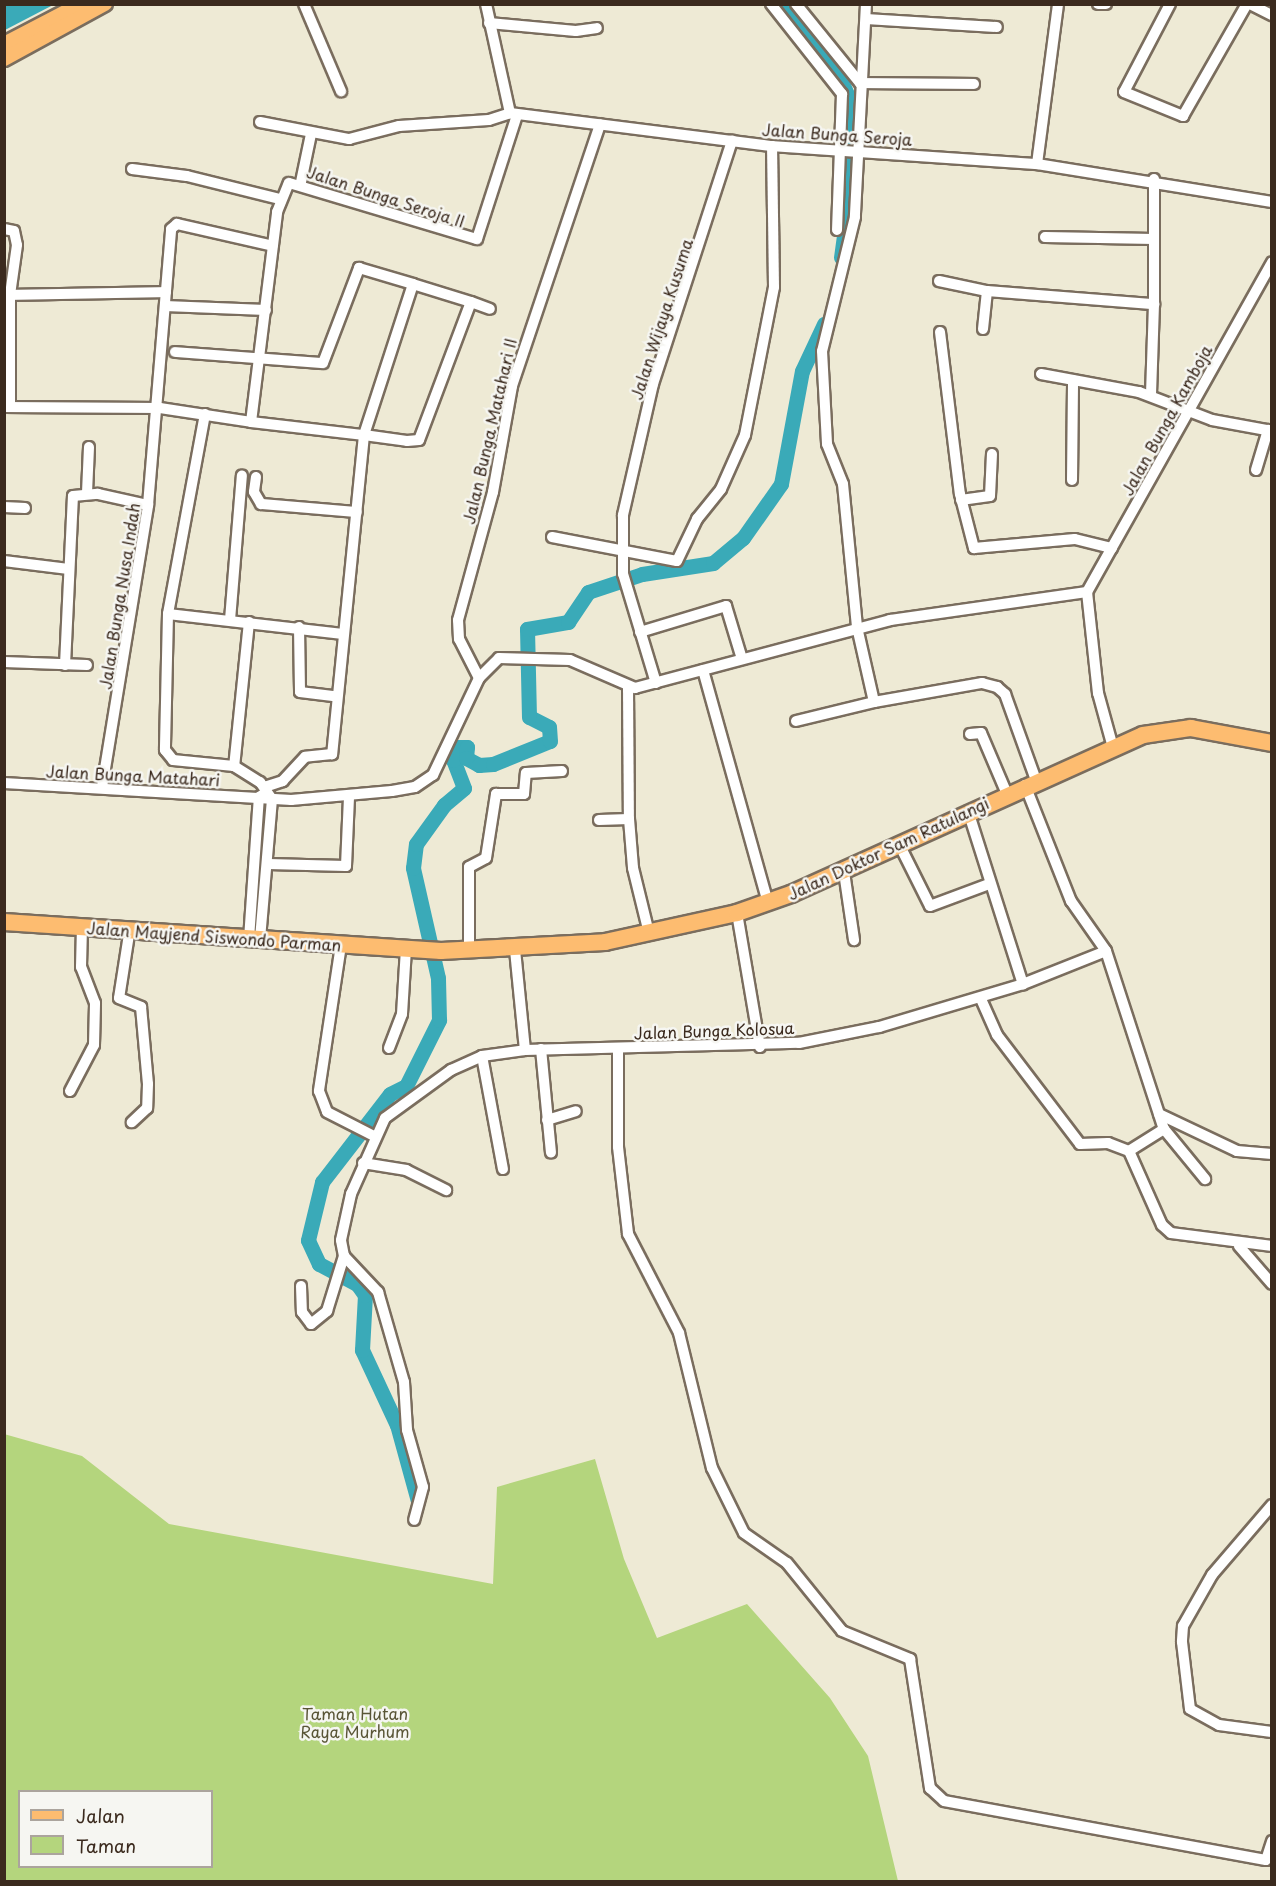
<!DOCTYPE html>
<style>
body{margin:0}
#map{position:relative;width:1276px;height:1886px;overflow:hidden;background:#eeead5;font-family:"Playpen Sans",sans-serif}
div>[style]{position:absolute}
[style*='--x']{left:calc(var(--x)*1px);top:calc(var(--y)*1px);width:calc(var(--w)*1px);rotate:calc(var(--a)*1deg)}
.green>*{inset:0;background:#b4d57d}
.water>*{inset:0;background:#3aaab8}
.river>*{height:15px;margin:-7.5px;padding:0 7.5px;transform-origin:7.5px;border-radius:7.5px;background:#3aaab8}
.roads{filter:drop-shadow(2px 0 #7a6d5e) drop-shadow(-2px 0 #7a6d5e) drop-shadow(0 2px #7a6d5e) drop-shadow(0 -2px #7a6d5e)}
.minor>*{height:10px;margin:-5px;padding:0 5px;transform-origin:5px;border-radius:5px;background:#fff}
.major>*{height:14px;margin:-7px;padding:0 7px;transform-origin:7px;border-radius:7px;background:#fdbc70}
.highway>*{height:16px;margin:-8px;padding:0 8px;transform-origin:8px;border-radius:8px;background:#fdbc70}
span{translate:-50% -50%;white-space:nowrap;text-align:center;line-height:1.15;-webkit-text-stroke:5px #f6f6f2;paint-order:stroke}
.street-label{font-size:16px;color:#3b2a1e}
.park-label{font-size:16px;color:#595536}
.frame{position:absolute;inset:0;border:6px solid #3b2a1e;pointer-events:none}
.legend{position:absolute;left:18px;top:1790px;width:195px;height:78px;box-sizing:border-box;background:#f6f6f2;border:2px solid #aba49d;margin:0;padding:8px 10px;list-style:none;font-size:18px;color:#3b2a1e}
.legend li{display:flex;align-items:center;gap:12px;height:30px}
.legend b{width:30px;border:2px solid #aba49d}
</style>
<div id="map">
<div class="green">
<div style="clip-path:polygon(evenodd,4px 1434px,82px 1456px,169px 1524px,493px 1584px,497px 1487px,595px 1459px,624px 1559px,657px 1638px,747px 1604px,830px 1698px,868px 1756px,898px 1881px,5px 1881px,4px 1434px,20px 1792px,212px 1792px,212px 1866px,20px 1866px,20px 1792px)"></div>
</div>
<div class="water">
<div style="clip-path:polygon(5px 4px,53px 4px,53px 5px,5px 30px)"></div>
</div>
<div class="river">
<div style="--x:783;--y:4;--w:80;--a:50.1"></div>
<div style="--x:834;--y:65;--w:39;--a:66"></div>
<div style="--x:850;--y:101;--w:76;--a:88.5"></div>
<div style="--x:852;--y:177;--w:81;--a:97.8"></div>
<div style="--x:418;--y:1501;--w:79;--a:-105.4"></div>
<div style="--x:397;--y:1425;--w:83;--a:-115"></div>
<div style="--x:362;--y:1350;--w:55;--a:-86.9"></div>
<div style="--x:365;--y:1295;--w:14;--a:-126"></div>
<div style="--x:357;--y:1284;--w:43;--a:-152.2"></div>
<div style="--x:319;--y:1264;--w:26;--a:-115"></div>
<div style="--x:308;--y:1240;--w:60;--a:-76.4"></div>
<div style="--x:322;--y:1182;--w:111;--a:-52.3"></div>
<div style="--x:390;--y:1094;--w:18;--a:-27"></div>
<div style="--x:406;--y:1086;--w:74;--a:-63.4"></div>
<div style="--x:439;--y:1020;--w:42;--a:-91.4"></div>
<div style="--x:438;--y:978;--w:113;--a:-102.8"></div>
<div style="--x:413;--y:868;--w:24;--a:-83"></div>
<div style="--x:416;--y:844;--w:48;--a:-54.3"></div>
<div style="--x:444;--y:805;--w:26;--a:-40"></div>
<div style="--x:464;--y:788;--w:30;--a:-111"></div>
<div style="--x:453;--y:760;--w:13;--a:-77"></div>
<div style="--x:456;--y:747;--w:11;--a:0"></div>
<div style="--x:467;--y:747;--w:11;--a:95"></div>
<div style="--x:466;--y:758;--w:15;--a:28"></div>
<div style="--x:479;--y:765;--w:14;--a:-4"></div>
<div style="--x:493;--y:764;--w:61;--a:-22"></div>
<div style="--x:550;--y:741;--w:14;--a:-94"></div>
<div style="--x:549;--y:727;--w:22;--a:-153"></div>
<div style="--x:529;--y:717;--w:88;--a:-91.3"></div>
<div style="--x:527;--y:629;--w:42;--a:-9.7"></div>
<div style="--x:568;--y:622;--w:36;--a:-56"></div>
<div style="--x:588;--y:592;--w:57;--a:-18.4"></div>
<div style="--x:642;--y:574;--w:72;--a:-8.8"></div>
<div style="--x:713;--y:563;--w:39;--a:-40"></div>
<div style="--x:743;--y:538;--w:66;--a:-54.9"></div>
<div style="--x:781;--y:484;--w:115;--a:-79.5"></div>
<div style="--x:802;--y:371;--w:52;--a:-64.9"></div>
</div>
<div class="roads">
<div class="minor">
<div style="--x:304;--y:4;--w:95;--a:67"></div>
<div style="--x:486;--y:4;--w:112;--a:77.6"></div>
<div style="--x:771;--y:4;--w:115;--a:51.7"></div>
<div style="--x:842;--y:94;--w:136;--a:92.1"></div>
<div style="--x:796;--y:4;--w:102;--a:51"></div>
<div style="--x:860;--y:83;--w:114;--a:0.5"></div>
<div style="--x:866;--y:4;--w:213;--a:93"></div>
<div style="--x:855;--y:217;--w:138;--a:103.8"></div>
<div style="--x:822;--y:351;--w:93;--a:86.9"></div>
<div style="--x:827;--y:444;--w:43;--a:68.2"></div>
<div style="--x:843;--y:484;--w:144;--a:84.4"></div>
<div style="--x:857;--y:627;--w:77;--a:77.2"></div>
<div style="--x:874;--y:702;--w:110;--a:-10"></div>
<div style="--x:982;--y:683;--w:16;--a:15"></div>
<div style="--x:997;--y:687;--w:11;--a:41"></div>
<div style="--x:1005;--y:694;--w:91;--a:70.2"></div>
<div style="--x:1098;--y:4;--w:8;--a:0"></div>
<div style="--x:1170;--y:4;--w:99;--a:117.6"></div>
<div style="--x:1124;--y:92;--w:64;--a:22.1"></div>
<div style="--x:1183;--y:116;--w:129;--a:-60.3"></div>
<div style="--x:1250;--y:4;--w:25;--a:27"></div>
<div style="--x:866;--y:19;--w:131;--a:3.5"></div>
<div style="--x:489;--y:23;--w:87;--a:5.3"></div>
<div style="--x:576;--y:31;--w:21;--a:-8"></div>
<div style="--x:510;--y:113;--w:264;--a:7.2"></div>
<div style="--x:772;--y:146;--w:266;--a:3.9"></div>
<div style="--x:1037;--y:164;--w:238;--a:9.2"></div>
<div style="--x:260;--y:122;--w:91;--a:10.8"></div>
<div style="--x:349;--y:139;--w:52;--a:-14.6"></div>
<div style="--x:399;--y:126;--w:90;--a:-3.8"></div>
<div style="--x:489;--y:120;--w:22;--a:-18"></div>
<div style="--x:1037;--y:164;--w:161;--a:-82.5"></div>
<div style="--x:132;--y:169;--w:55;--a:7.3"></div>
<div style="--x:187;--y:176;--w:96;--a:13.9"></div>
<div style="--x:301;--y:182;--w:49;--a:-78.2"></div>
<div style="--x:4;--y:229;--w:10;--a:11"></div>
<div style="--x:14;--y:231;--w:14;--a:78"></div>
<div style="--x:17;--y:245;--w:50;--a:98"></div>
<div style="--x:10;--y:295;--w:112;--a:90"></div>
<div style="--x:1045;--y:237;--w:109;--a:1.1"></div>
<div style="--x:939;--y:281;--w:49;--a:11.8"></div>
<div style="--x:987;--y:291;--w:168;--a:4.5"></div>
<div style="--x:1154;--y:304;--w:92;--a:91.9"></div>
<div style="--x:10;--y:295;--w:156;--a:-1.1"></div>
<div style="--x:471;--y:302;--w:20;--a:20"></div>
<div style="--x:1154;--y:304;--w:125;--a:-90"></div>
<div style="--x:165;--y:306;--w:101;--a:2.3"></div>
<div style="--x:983;--y:329;--w:38;--a:-84"></div>
<div style="--x:940;--y:332;--w:163;--a:83"></div>
<div style="--x:960;--y:494;--w:56;--a:75.5"></div>
<div style="--x:974;--y:548;--w:101;--a:-5.1"></div>
<div style="--x:1075;--y:539;--w:38;--a:14"></div>
<div style="--x:175;--y:352;--w:148;--a:4.3"></div>
<div style="--x:323;--y:363;--w:102;--a:-69.2"></div>
<div style="--x:359;--y:268;--w:56;--a:16.5"></div>
<div style="--x:1041;--y:374;--w:100;--a:10.4"></div>
<div style="--x:1139;--y:392;--w:78;--a:21"></div>
<div style="--x:1212;--y:420;--w:61;--a:10.4"></div>
<div style="--x:4;--y:407;--w:156;--a:0.4"></div>
<div style="--x:160;--y:408;--w:92;--a:8.7"></div>
<div style="--x:251;--y:422;--w:114;--a:6.6"></div>
<div style="--x:364;--y:435;--w:43;--a:7.9"></div>
<div style="--x:407;--y:441;--w:12;--a:-5"></div>
<div style="--x:419;--y:440;--w:147;--a:-69.4"></div>
<div style="--x:471;--y:302;--w:61;--a:-162.8"></div>
<div style="--x:413;--y:284;--w:159;--a:108"></div>
<div style="--x:364;--y:435;--w:321;--a:95.7"></div>
<div style="--x:332;--y:754;--w:27;--a:174"></div>
<div style="--x:305;--y:757;--w:33;--a:133"></div>
<div style="--x:283;--y:781;--w:19;--a:162"></div>
<div style="--x:205;--y:414;--w:203;--a:100.5"></div>
<div style="--x:168;--y:614;--w:136;--a:91.3"></div>
<div style="--x:165;--y:750;--w:13;--a:51"></div>
<div style="--x:173;--y:760;--w:61;--a:5.6"></div>
<div style="--x:251;--y:422;--w:212;--a:-82.9"></div>
<div style="--x:277;--y:212;--w:31;--a:-68"></div>
<div style="--x:289;--y:183;--w:196;--a:16.6"></div>
<div style="--x:477;--y:239;--w:130;--a:-72.1"></div>
<div style="--x:1256;--y:470;--w:42;--a:-73.3"></div>
<div style="--x:256;--y:477;--w:15;--a:98"></div>
<div style="--x:254;--y:492;--w:14;--a:60"></div>
<div style="--x:261;--y:504;--w:96;--a:4.8"></div>
<div style="--x:1072;--y:480;--w:100;--a:-89.4"></div>
<div style="--x:87;--y:493;--w:46;--a:-87.5"></div>
<div style="--x:961;--y:500;--w:29;--a:-8"></div>
<div style="--x:990;--y:496;--w:42;--a:-87.3"></div>
<div style="--x:4;--y:507;--w:21;--a:3"></div>
<div style="--x:552;--y:537;--w:127;--a:10.9"></div>
<div style="--x:677;--y:561;--w:47;--a:-64.5"></div>
<div style="--x:697;--y:519;--w:38;--a:-51"></div>
<div style="--x:721;--y:489;--w:59;--a:-66"></div>
<div style="--x:745;--y:435;--w:151;--a:-78.9"></div>
<div style="--x:774;--y:287;--w:141;--a:-90.8"></div>
<div style="--x:4;--y:561;--w:65;--a:7"></div>
<div style="--x:1087;--y:592;--w:378;--a:-60.7"></div>
<div style="--x:1087;--y:592;--w:102;--a:83.8"></div>
<div style="--x:1098;--y:693;--w:53;--a:74.6"></div>
<div style="--x:168;--y:614;--w:176;--a:6.5"></div>
<div style="--x:230;--y:620;--w:145;--a:-85.3"></div>
<div style="--x:249;--y:622;--w:145;--a:95.9"></div>
<div style="--x:234;--y:766;--w:31;--a:32"></div>
<div style="--x:260;--y:782;--w:21;--a:55"></div>
<div style="--x:272;--y:799;--w:141;--a:94.9"></div>
<div style="--x:299;--y:627;--w:65;--a:89.1"></div>
<div style="--x:300;--y:692;--w:35;--a:7"></div>
<div style="--x:640;--y:632;--w:90;--a:-16.8"></div>
<div style="--x:726;--y:606;--w:55;--a:73.2"></div>
<div style="--x:4;--y:662;--w:83;--a:2.1"></div>
<div style="--x:65;--y:665;--w:169;--a:-87.3"></div>
<div style="--x:73;--y:496;--w:25;--a:-5"></div>
<div style="--x:98;--y:494;--w:51;--a:12.4"></div>
<div style="--x:703;--y:670;--w:242;--a:74.4"></div>
<div style="--x:479;--y:678;--w:44;--a:-117.1"></div>
<div style="--x:459;--y:639;--w:19;--a:-93"></div>
<div style="--x:458;--y:620;--w:133;--a:-74.7"></div>
<div style="--x:493;--y:492;--w:108;--a:-79.8"></div>
<div style="--x:512;--y:386;--w:276;--a:-71.4"></div>
<div style="--x:656;--y:683;--w:114;--a:-106.8"></div>
<div style="--x:623;--y:574;--w:59;--a:-90"></div>
<div style="--x:623;--y:515;--w:134;--a:-77.1"></div>
<div style="--x:653;--y:384;--w:256;--a:-72"></div>
<div style="--x:628;--y:688;--w:131;--a:89.6"></div>
<div style="--x:796;--y:721;--w:80;--a:-13.7"></div>
<div style="--x:970;--y:734;--w:11;--a:-5"></div>
<div style="--x:981;--y:733;--w:66;--a:66.9"></div>
<div style="--x:4;--y:783;--w:288;--a:3.4"></div>
<div style="--x:291;--y:800;--w:101;--a:-5.1"></div>
<div style="--x:392;--y:791;--w:23;--a:-10"></div>
<div style="--x:415;--y:787;--w:22;--a:-34"></div>
<div style="--x:433;--y:775;--w:107;--a:-64.6"></div>
<div style="--x:479;--y:678;--w:28;--a:-45"></div>
<div style="--x:499;--y:658;--w:71;--a:1.6"></div>
<div style="--x:570;--y:660;--w:71;--a:23.3"></div>
<div style="--x:635;--y:688;--w:264;--a:-14.9"></div>
<div style="--x:890;--y:620;--w:199;--a:-8.1"></div>
<div style="--x:1025;--y:785;--w:125;--a:68.4"></div>
<div style="--x:1071;--y:901;--w:61;--a:55"></div>
<div style="--x:1106;--y:951;--w:187;--a:72"></div>
<div style="--x:1164;--y:1129;--w:41;--a:147.8"></div>
<div style="--x:1129;--y:1151;--w:81;--a:66"></div>
<div style="--x:1162;--y:1225;--w:12;--a:42"></div>
<div style="--x:1171;--y:1233;--w:102;--a:7.3"></div>
<div style="--x:102;--y:787;--w:286;--a:-80.7"></div>
<div style="--x:148;--y:505;--w:277;--a:-85.2"></div>
<div style="--x:171;--y:229;--w:8;--a:-40"></div>
<div style="--x:177;--y:224;--w:98;--a:12.9"></div>
<div style="--x:968;--y:811;--w:182;--a:72.4"></div>
<div style="--x:1023;--y:984;--w:89;--a:-21.7"></div>
<div style="--x:599;--y:820;--w:30;--a:-2"></div>
<div style="--x:629;--y:819;--w:49;--a:85.3"></div>
<div style="--x:633;--y:868;--w:67;--a:76.2"></div>
<div style="--x:899;--y:844;--w:69;--a:63.4"></div>
<div style="--x:930;--y:906;--w:63;--a:-20.4"></div>
<div style="--x:268;--y:864;--w:78;--a:1.5"></div>
<div style="--x:346;--y:866;--w:69;--a:-87.5"></div>
<div style="--x:844;--y:872;--w:69;--a:81.6"></div>
<div style="--x:737;--y:913;--w:136;--a:80.3"></div>
<div style="--x:130;--y:928;--w:71;--a:98.9"></div>
<div style="--x:119;--y:998;--w:24;--a:22"></div>
<div style="--x:141;--y:1007;--w:77;--a:84.8"></div>
<div style="--x:148;--y:1084;--w:24;--a:92"></div>
<div style="--x:147;--y:1108;--w:21;--a:137"></div>
<div style="--x:249;--y:939;--w:142;--a:-86"></div>
<div style="--x:259;--y:797;--w:6;--a:-31"></div>
<div style="--x:341;--y:945;--w:148;--a:98.6"></div>
<div style="--x:319;--y:1091;--w:22;--a:69"></div>
<div style="--x:327;--y:1112;--w:53;--a:27.1"></div>
<div style="--x:469;--y:950;--w:83;--a:-90"></div>
<div style="--x:469;--y:867;--w:19;--a:-28"></div>
<div style="--x:486;--y:858;--w:65;--a:-81.1"></div>
<div style="--x:496;--y:794;--w:28;--a:0"></div>
<div style="--x:524;--y:794;--w:21;--a:-85"></div>
<div style="--x:526;--y:773;--w:36;--a:-3"></div>
<div style="--x:981;--y:999;--w:39;--a:66"></div>
<div style="--x:997;--y:1035;--w:137;--a:52.7"></div>
<div style="--x:1080;--y:1144;--w:28;--a:-2"></div>
<div style="--x:1108;--y:1143;--w:22;--a:21"></div>
<div style="--x:389;--y:1048;--w:36;--a:-69"></div>
<div style="--x:402;--y:1014;--w:65;--a:-86.5"></div>
<div style="--x:618;--y:1048;--w:99;--a:90"></div>
<div style="--x:618;--y:1147;--w:88;--a:83.4"></div>
<div style="--x:628;--y:1234;--w:111;--a:62.7"></div>
<div style="--x:679;--y:1333;--w:139;--a:76.3"></div>
<div style="--x:712;--y:1468;--w:72;--a:63.8"></div>
<div style="--x:744;--y:1533;--w:52;--a:34.9"></div>
<div style="--x:787;--y:1563;--w:87;--a:51"></div>
<div style="--x:842;--y:1631;--w:74;--a:22.4"></div>
<div style="--x:910;--y:1659;--w:131;--a:81.2"></div>
<div style="--x:930;--y:1788;--w:19;--a:43"></div>
<div style="--x:944;--y:1801;--w:327;--a:10.4"></div>
<div style="--x:1266;--y:1860;--w:20;--a:-72"></div>
<div style="--x:541;--y:1049;--w:104;--a:84.5"></div>
<div style="--x:525;--y:1050;--w:274;--a:-1.5"></div>
<div style="--x:799;--y:1043;--w:82;--a:-11.3"></div>
<div style="--x:879;--y:1027;--w:150;--a:-16.6"></div>
<div style="--x:482;--y:1056;--w:115;--a:79.5"></div>
<div style="--x:70;--y:1091;--w:52;--a:-62.4"></div>
<div style="--x:94;--y:1045;--w:42;--a:-88.6"></div>
<div style="--x:95;--y:1003;--w:39;--a:-111"></div>
<div style="--x:81;--y:967;--w:42;--a:-88.6"></div>
<div style="--x:1159;--y:1114;--w:86;--a:25.4"></div>
<div style="--x:1237;--y:1151;--w:35;--a:5"></div>
<div style="--x:547;--y:1120;--w:30;--a:-17"></div>
<div style="--x:1164;--y:1129;--w:65;--a:50.6"></div>
<div style="--x:363;--y:1163;--w:44;--a:9.2"></div>
<div style="--x:406;--y:1170;--w:45;--a:26.6"></div>
<div style="--x:1239;--y:1246;--w:50;--a:49"></div>
<div style="--x:344;--y:1256;--w:16;--a:-101"></div>
<div style="--x:341;--y:1240;--w:47;--a:-77.7"></div>
<div style="--x:351;--y:1194;--w:83;--a:-65.9"></div>
<div style="--x:385;--y:1118;--w:82;--a:-36"></div>
<div style="--x:451;--y:1070;--w:34;--a:-24"></div>
<div style="--x:482;--y:1056;--w:43;--a:-7.9"></div>
<div style="--x:525;--y:1050;--w:101;--a:-95.7"></div>
<div style="--x:344;--y:1256;--w:50;--a:46.6"></div>
<div style="--x:378;--y:1292;--w:94;--a:73.9"></div>
<div style="--x:404;--y:1382;--w:48;--a:86.4"></div>
<div style="--x:407;--y:1430;--w:59;--a:74.3"></div>
<div style="--x:423;--y:1487;--w:34;--a:105"></div>
<div style="--x:301;--y:1286;--w:26;--a:88"></div>
<div style="--x:302;--y:1312;--w:15;--a:53"></div>
<div style="--x:311;--y:1324;--w:21;--a:-39"></div>
<div style="--x:327;--y:1311;--w:58;--a:-72.8"></div>
<div style="--x:1272;--y:1505;--w:92;--a:130.6"></div>
<div style="--x:1212;--y:1575;--w:59;--a:119.6"></div>
<div style="--x:1183;--y:1626;--w:16;--a:94"></div>
<div style="--x:1182;--y:1642;--w:67;--a:83.2"></div>
<div style="--x:1190;--y:1709;--w:33;--a:29"></div>
<div style="--x:1219;--y:1725;--w:53;--a:7.5"></div>
</div>
<div class="major">
<div style="--x:4;--y:44;--w:87;--a:-27.5"></div>
<div style="--x:4;--y:59;--w:115;--a:-28.6"></div>
</div>
<div class="highway">
<div style="--x:4;--y:922;--w:438;--a:3.8"></div>
<div style="--x:441;--y:951;--w:164;--a:-3.1"></div>
<div style="--x:605;--y:942;--w:135;--a:-12.4"></div>
<div style="--x:737;--y:913;--w:57;--a:-19.4"></div>
<div style="--x:791;--y:894;--w:386;--a:-24.3"></div>
<div style="--x:1143;--y:735;--w:49;--a:-8.3"></div>
<div style="--x:1191;--y:728;--w:82;--a:10.5"></div>
</div>
</div>
<div class="street-label">
<span style="left:837px;top:134px;rotate:4deg">Jalan Bunga Seroja</span>
<span style="left:386px;top:196px;rotate:18deg">Jalan Bunga Seroja II</span>
<span style="left:661px;top:319px;rotate:-72deg">Jalan Wijaya Kusuma</span>
<span style="left:1166px;top:420px;rotate:-61deg">Jalan Bunga Kamboja</span>
<span style="left:489px;top:431px;rotate:-77deg">Jalan Bunga Matahari II</span>
<span style="left:119px;top:596px;rotate:-81deg">Jalan Bunga Nusa Indah</span>
<span style="left:133px;top:775px;rotate:3deg">Jalan Bunga Matahari</span>
<span style="left:888px;top:848px;rotate:-25deg">Jalan Doktor Sam Ratulangi</span>
<span style="left:214px;top:936px;rotate:4deg">Jalan Mayjend Siswondo Parman</span>
<span style="left:714px;top:1030px;rotate:-2deg">Jalan Bunga Kolosua</span>
</div>
<div class="park-label">
<span style="left:355px;top:1722px">Taman Hutan<br>Raya Murhum</span>
</div>
<div class="frame"></div>
<ul class="legend">
<li><b style="height:8px;background:#fdbc70"></b>Jalan</li>
<li><b style="height:16px;background:#b4d57d"></b>Taman</li>
</ul>
</div>
